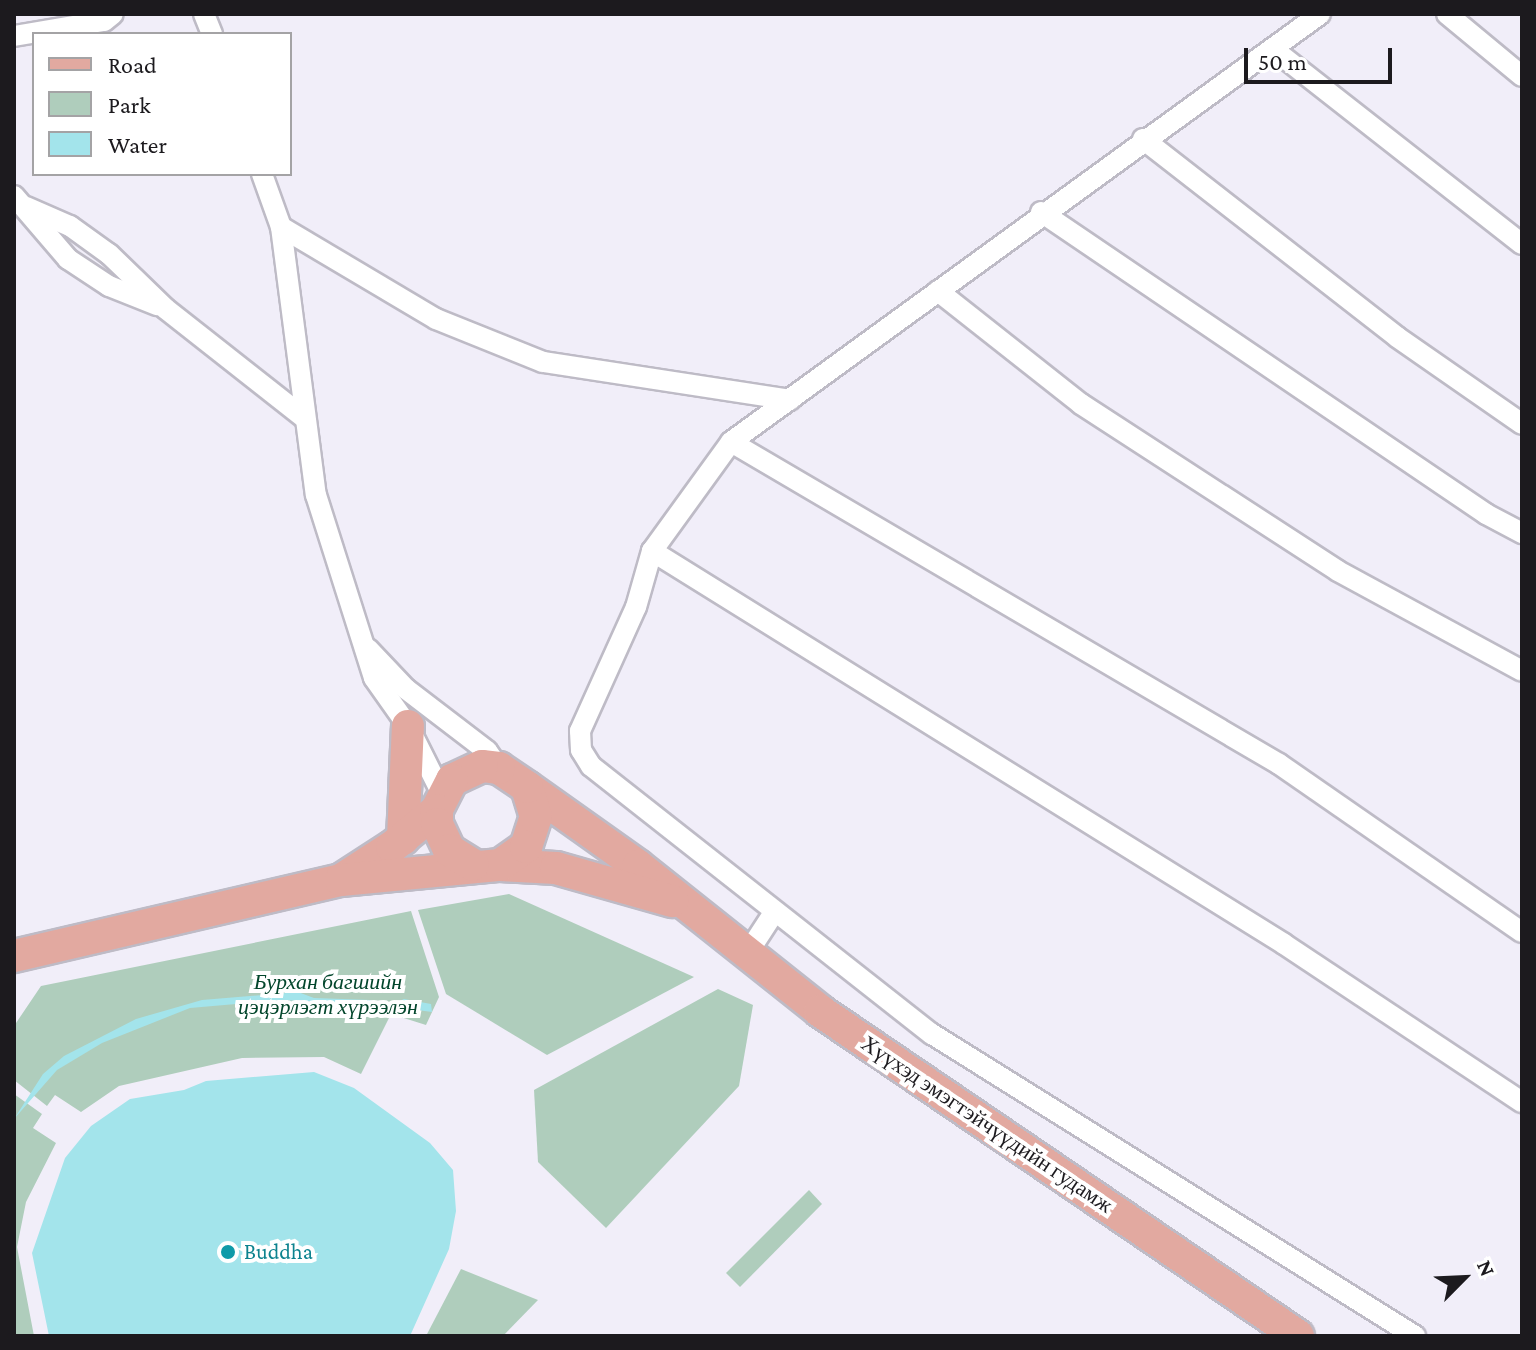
<!DOCTYPE html>
<meta charset="utf-8">
<style>
body{margin:0}
#map{position:relative;width:1536px;height:1350px;overflow:hidden;background:#f1eef9;font-family:"Crimson Pro",serif}
div>[style]{position:absolute}
[style*='--x']{left:calc(var(--x)*1px);top:calc(var(--y)*1px);width:calc(var(--w)*1px);rotate:calc(var(--a)*1deg)}
.green>*{inset:0;background:#afcdbc}
.water>*{inset:0;background:#a3e4eb}
.roads{filter:drop-shadow(2px 0 #bebbc6) drop-shadow(-2px 0 #bebbc6) drop-shadow(0 2px #bebbc6) drop-shadow(0 -2px #bebbc6)}
.street>*{height:20px;margin:-10px;padding:0 10px;transform-origin:10px;border-radius:10px;background:#fff}
.primary>*{height:32px;margin:-16px;padding:0 16px;transform-origin:16px;border-radius:16px;background:#e2a9a0}
.dots>*{width:22px;height:22px;translate:-50% -50%;box-sizing:border-box;border:4px solid #fff;border-radius:50%}
span{translate:-50% -50%;white-space:nowrap;text-align:center;line-height:1.15;-webkit-text-stroke:8px #fff;paint-order:stroke}
.park-label{font-size:22px;color:#03462c;font-style:italic}
.street-label{font-size:22px;color:#1c1a1e}
.culture-label{font-size:22px;color:#0d838f}
.left{translate:0 -50%;text-align:left}
.frame{position:absolute;inset:0;border:16px solid #1c1a1e;pointer-events:none}
.legend{position:absolute;left:32px;top:32px;width:260px;height:144px;box-sizing:border-box;background:#fff;border:2px solid #a4a3a5;margin:0;padding:10px 14px;list-style:none;font-size:24px;color:#1c1a1e}
.legend li{display:flex;align-items:center;gap:16px;height:40px}
.legend b{width:40px;border:2px solid #a4a3a5}
.north{position:absolute;left:1424px;top:1238px;width:80px;height:80px;-webkit-text-stroke:6px #fff;paint-order:stroke;rotate:66deg;font-size:22px;font-weight:700;line-height:32px;text-align:center;color:#1c1a1e}
.north::after{content:'';display:block;margin:auto;width:28px;height:36px;background:#1c1a1e;clip-path:polygon(50% 0,100% 100%,50% 72%,0 100%)}
.scale{position:absolute;left:1244px;top:48px;width:148px;height:36px;box-sizing:border-box;border:4px solid #1c1a1e;border-top:0;padding-left:10px;font-size:24px;line-height:28px;white-space:nowrap;color:#1c1a1e;-webkit-text-stroke:6px #fff;paint-order:stroke}
</style>
<div id="map">
<div class="green">
<div style="clip-path:polygon(509px 894px,694px 977px,547px 1055px,446px 994px,418px 910px)"></div>
<div style="clip-path:polygon(411px 911px,439px 997px,426px 1025px,391px 1014px,361px 1074px,324px 1057px,242px 1058px,119px 1086px,81px 1112px,55px 1095px,47px 1106px,14px 1080px,14px 1026px,41px 986px)"></div>
<div style="clip-path:polygon(718px 989px,753px 1005px,739px 1086px,606px 1228px,538px 1162px,534px 1090px)"></div>
<div style="clip-path:polygon(14px 1094px,42px 1114px,33px 1128px,56px 1143px,26px 1202px,17px 1247px,34px 1336px,14px 1336px)"></div>
<div style="clip-path:polygon(809px 1190px,822px 1204px,740px 1287px,726px 1273px)"></div>
<div style="clip-path:polygon(461px 1269px,538px 1300px,503px 1336px,426px 1336px)"></div>
</div>
<div class="water">
<div style="clip-path:polygon(298px 992px,314px 998px,370px 1000px,388px 1007px,404px 999px,431px 1004px,432px 1012px,410px 1009px,384px 1015px,362px 1004px,283px 1000px,190px 1008px,102px 1043px,57px 1070px,14px 1119px,43px 1074px,64px 1056px,136px 1019px,202px 1000px)"></div>
<div style="clip-path:polygon(314px 1072px,354px 1088px,430px 1143px,453px 1170px,456px 1211px,449px 1249px,410px 1336px,49px 1336px,32px 1253px,65px 1158px,91px 1126px,130px 1099px,184px 1090px,206px 1081px)"></div>
</div>
<div class="roads">
<div class="street">
<div style="--x:204;--y:14;--w:22;--a:68"></div>
<div style="--x:1320;--y:14;--w:728;--a:144"></div>
<div style="--x:731;--y:442;--w:135;--a:125.9"></div>
<div style="--x:652;--y:551;--w:58;--a:105.9"></div>
<div style="--x:636;--y:607;--w:136;--a:114.3"></div>
<div style="--x:580;--y:731;--w:19;--a:87"></div>
<div style="--x:581;--y:750;--w:19;--a:58"></div>
<div style="--x:591;--y:766;--w:434;--a:38.2"></div>
<div style="--x:932;--y:1034;--w:570;--a:32.02"></div>
<div style="--x:1447;--y:14;--w:97;--a:39.6"></div>
<div style="--x:14;--y:36;--w:91;--a:-9.5"></div>
<div style="--x:104;--y:21;--w:11;--a:-38"></div>
<div style="--x:1273;--y:49;--w:316;--a:38.1"></div>
<div style="--x:1143;--y:139;--w:322;--a:37.9"></div>
<div style="--x:1397;--y:337;--w:152;--a:34.8"></div>
<div style="--x:262;--y:174;--w:56;--a:70.3"></div>
<div style="--x:281;--y:227;--w:270;--a:82.6"></div>
<div style="--x:316;--y:495;--w:192;--a:72.4"></div>
<div style="--x:374;--y:678;--w:59;--a:54.7"></div>
<div style="--x:408;--y:726;--w:76;--a:63.4"></div>
<div style="--x:14;--y:196;--w:83;--a:49.4"></div>
<div style="--x:68;--y:259;--w:49;--a:33.4"></div>
<div style="--x:109;--y:286;--w:52;--a:21.6"></div>
<div style="--x:26;--y:207;--w:48;--a:23.4"></div>
<div style="--x:70;--y:226;--w:48;--a:35.7"></div>
<div style="--x:109;--y:254;--w:79;--a:44"></div>
<div style="--x:166;--y:309;--w:174;--a:38.2"></div>
<div style="--x:1041;--y:212;--w:538;--a:34.16"></div>
<div style="--x:1486;--y:514;--w:41;--a:27.8"></div>
<div style="--x:281;--y:227;--w:180;--a:30.7"></div>
<div style="--x:436;--y:319;--w:115;--a:21.9"></div>
<div style="--x:543;--y:362;--w:250;--a:8.7"></div>
<div style="--x:938;--y:291;--w:182;--a:38.3"></div>
<div style="--x:1081;--y:404;--w:306;--a:33"></div>
<div style="--x:1338;--y:571;--w:209;--a:28.5"></div>
<div style="--x:731;--y:442;--w:636;--a:30.44"></div>
<div style="--x:1279;--y:764;--w:295;--a:34.7"></div>
<div style="--x:652;--y:551;--w:744;--a:31.87"></div>
<div style="--x:1284;--y:944;--w:286;--a:33.6"></div>
<div style="--x:368;--y:649;--w:55;--a:46.5"></div>
<div style="--x:406;--y:689;--w:102;--a:37.4"></div>
<div style="--x:487;--y:751;--w:21;--a:55"></div>
<div style="--x:747;--y:954;--w:51;--a:-56.9"></div>
</div>
<div class="primary">
<div style="--x:527;--y:787;--w:136;--a:35.4"></div>
<div style="--x:638;--y:866;--w:233;--a:38.5"></div>
<div style="--x:820;--y:1011;--w:578;--a:34.21"></div>
<div style="--x:403;--y:839;--w:113;--a:-87.5"></div>
<div style="--x:500;--y:865;--w:56;--a:3.1"></div>
<div style="--x:556;--y:868;--w:121;--a:15.9"></div>
<div style="--x:344;--y:878;--w:57;--a:-32.9"></div>
<div style="--x:392;--y:847;--w:58;--a:-39.4"></div>
<div style="--x:14;--y:956;--w:336;--a:-13.1"></div>
<div style="--x:341;--y:880;--w:160;--a:-5.4"></div>
<div style="--x:500;--y:865;--w:32;--a:-35"></div>
<div style="--x:526;--y:847;--w:32;--a:-72"></div>
<div style="--x:536;--y:817;--w:31;--a:-107"></div>
<div style="--x:527;--y:787;--w:34;--a:-146"></div>
<div style="--x:499;--y:768;--w:17;--a:-173"></div>
<div style="--x:482;--y:766;--w:33;--a:155"></div>
<div style="--x:452;--y:780;--w:34;--a:117"></div>
<div style="--x:437;--y:810;--w:14;--a:90"></div>
<div style="--x:437;--y:824;--w:29;--a:65"></div>
<div style="--x:449;--y:850;--w:28;--a:32"></div>
</div>
</div>
<div class="dots">
<div style="left:228px;top:1252px;background:#0f9aa8"></div>
</div>
<div class="park-label">
<span style="left:328px;top:994px">Бурхан багшийн<br>цэцэрлэгт хүрээлэн</span>
</div>
<div class="street-label">
<span style="left:987px;top:1124px;rotate:34deg">Хүүхэд эмэгтэйчүүдийн гудамж</span>
</div>
<div class="culture-label">
<span class="left" style="left:244px;top:1252px">Buddha</span>
</div>
<div class="frame"></div>
<ul class="legend">
<li><b style="height:10px;background:#e2a9a0"></b>Road</li>
<li><b style="height:22px;background:#afcdbc"></b>Park</li>
<li><b style="height:22px;background:#a3e4eb"></b>Water</li>
</ul>
<div class="north">N</div>
<div class="scale">50 m</div>
</div>
